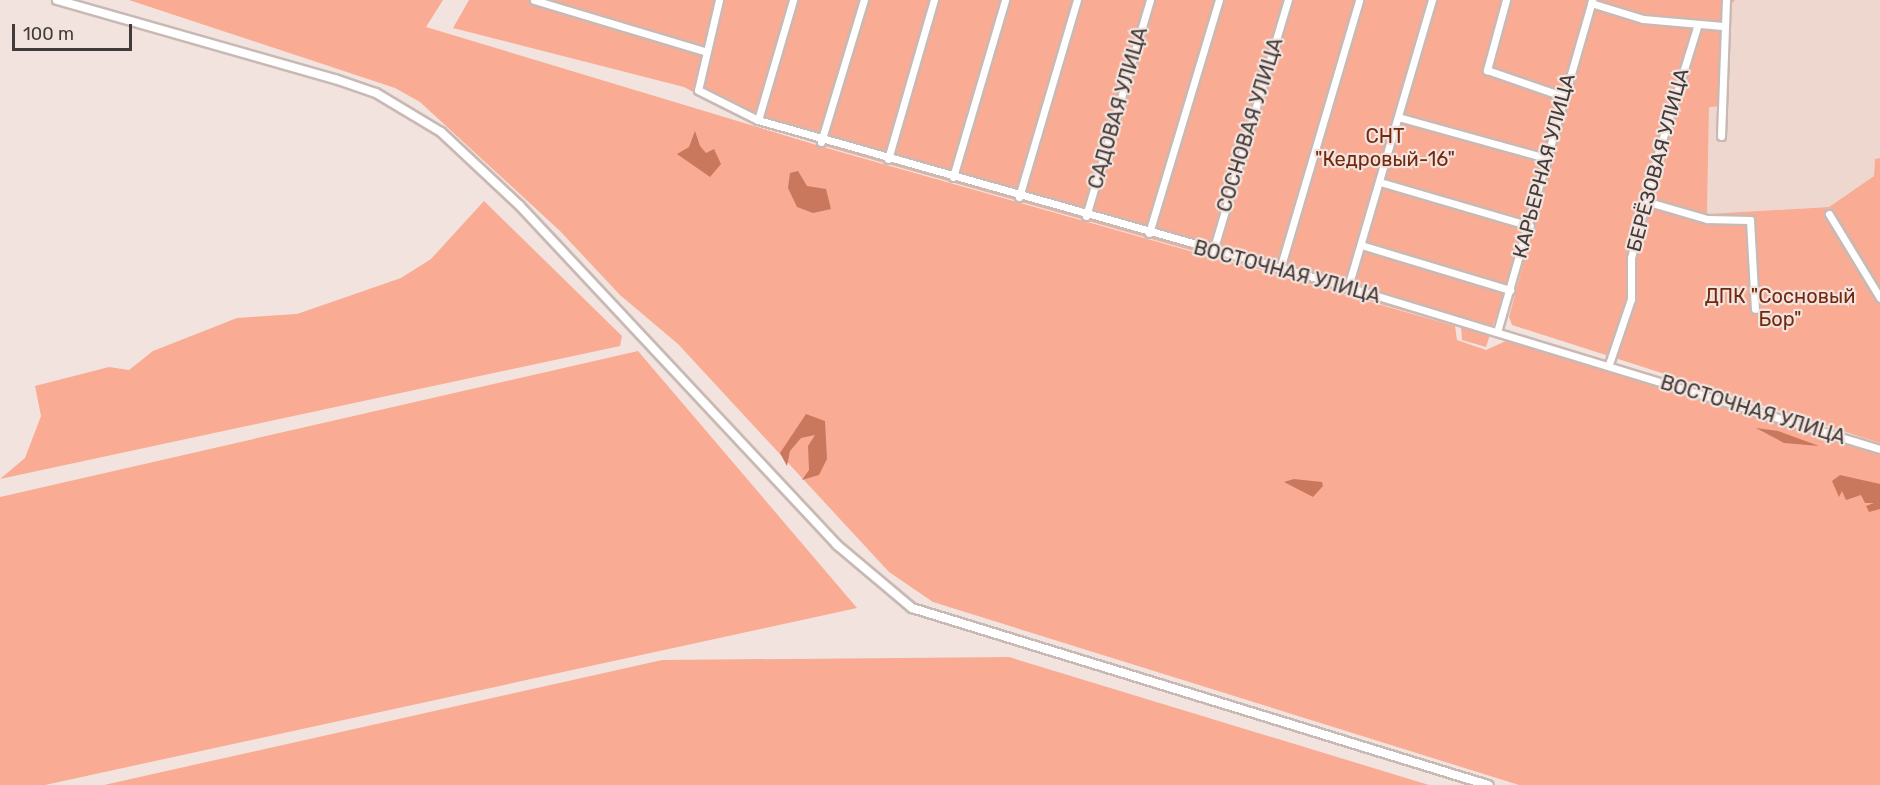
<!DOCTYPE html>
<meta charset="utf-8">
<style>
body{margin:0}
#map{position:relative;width:1880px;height:785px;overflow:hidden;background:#f2e3de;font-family:Rubik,sans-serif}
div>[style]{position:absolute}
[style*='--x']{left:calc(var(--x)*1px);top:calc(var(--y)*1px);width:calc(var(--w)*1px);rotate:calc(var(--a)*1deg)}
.built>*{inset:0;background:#eed7cf}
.green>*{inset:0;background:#f9ac93}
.water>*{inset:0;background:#c9785e}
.roads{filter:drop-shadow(2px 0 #c8b9b4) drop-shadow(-2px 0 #c8b9b4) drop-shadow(0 2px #c8b9b4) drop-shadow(0 -2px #c8b9b4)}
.minor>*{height:7px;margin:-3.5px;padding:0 3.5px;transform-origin:3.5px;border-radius:3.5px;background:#fff}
.tertiary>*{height:8px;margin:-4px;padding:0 4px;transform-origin:4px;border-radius:4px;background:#fff}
span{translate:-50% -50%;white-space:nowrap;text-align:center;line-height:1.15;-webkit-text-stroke:4.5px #f2e3de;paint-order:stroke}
.street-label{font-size:20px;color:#413b39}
.park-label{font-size:20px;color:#72290e}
.scale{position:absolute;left:12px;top:24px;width:120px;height:27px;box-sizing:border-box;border:3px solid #413b39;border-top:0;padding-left:8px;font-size:18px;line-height:21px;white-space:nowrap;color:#413b39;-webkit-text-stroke:4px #f2e3de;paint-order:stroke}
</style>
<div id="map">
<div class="built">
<div style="clip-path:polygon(1735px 0,1880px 0,1880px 158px,1875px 159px,1874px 176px,1829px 207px,1707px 214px,1709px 107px,1727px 106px,1727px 10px)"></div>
</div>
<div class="green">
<div style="clip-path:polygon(129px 0,443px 0,426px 27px,830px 149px,1455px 326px,1457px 340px,1486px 350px,1508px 340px,1880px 455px,1880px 785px,1519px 785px,933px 602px,889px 572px,678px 344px,620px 295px,560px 231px,420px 102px,395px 88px)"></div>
<div style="clip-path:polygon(469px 0,1735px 0,1727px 10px,1728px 106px,1709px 107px,1707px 214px,1829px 207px,1874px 176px,1875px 159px,1880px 158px,1880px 443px,1512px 325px,1509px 317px,1569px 92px,1559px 90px,1530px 213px,1486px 347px,1462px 340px,1461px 327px,824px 146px,745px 120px,684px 87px,453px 28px)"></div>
<div style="clip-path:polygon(484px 201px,622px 336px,620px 346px,0 479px,25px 458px,41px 416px,35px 386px,109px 367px,129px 370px,153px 351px,237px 318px,297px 314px,401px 278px,431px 259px)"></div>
<div style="clip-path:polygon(638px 351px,857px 608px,45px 785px,0 785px,0 497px)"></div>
<div style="clip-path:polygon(1009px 657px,1429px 785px,104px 785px,662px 660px)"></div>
</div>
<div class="water">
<div style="clip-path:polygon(695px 131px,700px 146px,706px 153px,714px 149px,721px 164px,710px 177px,677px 154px,689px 147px)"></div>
<div style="clip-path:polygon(798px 171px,807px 186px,826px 189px,831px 209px,813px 213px,797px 207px,788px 188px,790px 173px)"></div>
<div style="clip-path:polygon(806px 414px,825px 421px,827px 459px,819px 475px,802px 480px,809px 470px,808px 446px,815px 435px,801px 438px,790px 451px,787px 466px,780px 453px)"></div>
<div style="clip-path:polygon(1756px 428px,1778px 431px,1819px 446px,1784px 443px)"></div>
<div style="clip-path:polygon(1840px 475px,1880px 484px,1880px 509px,1869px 512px,1866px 506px,1874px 503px,1865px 503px,1861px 495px,1846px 500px,1842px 491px,1839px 497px,1832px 481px)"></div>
<div style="clip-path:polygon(1294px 479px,1322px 482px,1323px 486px,1313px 497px,1284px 482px)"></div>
</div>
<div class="roads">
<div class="minor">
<div style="--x:534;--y:0;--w:177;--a:16.7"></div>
<div style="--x:719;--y:0;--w:92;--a:103.1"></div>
<div style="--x:698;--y:90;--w:67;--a:26.6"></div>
<div style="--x:758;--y:120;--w:613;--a:15.8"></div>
<div style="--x:1348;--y:287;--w:556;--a:16.94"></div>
<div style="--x:1506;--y:0;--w:73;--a:105.2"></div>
<div style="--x:1487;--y:70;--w:79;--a:19.1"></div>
<div style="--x:1591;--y:3;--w:54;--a:17.1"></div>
<div style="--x:1643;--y:19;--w:80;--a:5"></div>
<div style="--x:1398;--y:117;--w:154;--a:15.5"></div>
<div style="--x:758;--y:120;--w:125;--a:-73.7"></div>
<div style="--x:1721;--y:136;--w:136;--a:-87.9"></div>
<div style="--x:821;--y:142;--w:148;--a:-73.2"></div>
<div style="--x:888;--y:159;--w:166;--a:-73.9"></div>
<div style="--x:953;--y:177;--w:184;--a:-73.6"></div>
<div style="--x:1380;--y:182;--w:156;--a:16.3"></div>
<div style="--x:1019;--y:197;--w:205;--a:-73.6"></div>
<div style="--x:1645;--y:201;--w:65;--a:16.2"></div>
<div style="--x:1707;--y:219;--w:43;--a:1.3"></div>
<div style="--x:1750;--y:220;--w:89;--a:86.8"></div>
<div style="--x:1829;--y:214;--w:98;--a:58.7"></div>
<div style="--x:1086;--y:216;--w:225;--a:-73.5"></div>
<div style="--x:1149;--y:233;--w:243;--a:-73.3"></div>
<div style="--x:1361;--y:245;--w:156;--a:16.8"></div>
<div style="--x:1213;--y:251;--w:262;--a:-73.4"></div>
<div style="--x:1280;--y:269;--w:280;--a:-73.6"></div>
<div style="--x:1348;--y:287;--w:299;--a:-73.7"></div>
<div style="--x:1497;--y:332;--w:345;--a:-74"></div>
<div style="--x:1609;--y:364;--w:69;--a:-71.3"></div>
<div style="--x:1631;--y:299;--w:41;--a:-90"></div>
<div style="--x:1631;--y:258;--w:104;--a:-75.6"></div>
<div style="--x:1657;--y:157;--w:136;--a:-72.9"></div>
</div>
<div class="tertiary">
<div style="--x:57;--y:0;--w:289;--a:15.9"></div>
<div style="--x:335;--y:79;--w:43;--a:18.9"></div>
<div style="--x:376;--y:93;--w:76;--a:31"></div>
<div style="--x:441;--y:132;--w:108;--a:43.1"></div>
<div style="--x:520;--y:206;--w:464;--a:46.9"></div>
<div style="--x:837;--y:545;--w:98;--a:40"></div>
<div style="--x:912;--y:608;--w:603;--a:17.08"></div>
</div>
</div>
<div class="street-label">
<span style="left:1118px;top:108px;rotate:-74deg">САДОВАЯ УЛИЦА</span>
<span style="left:1250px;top:125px;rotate:-73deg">СОСНОВАЯ УЛИЦА</span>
<span style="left:1658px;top:160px;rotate:-75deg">БЕРЁЗОВАЯ УЛИЦА</span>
<span style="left:1544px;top:166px;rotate:-75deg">КАРЬЕРНАЯ УЛИЦА</span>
<span style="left:1287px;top:272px;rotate:15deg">ВОСТОЧНАЯ УЛИЦА</span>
<span style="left:1753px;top:410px;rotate:17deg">ВОСТОЧНАЯ УЛИЦА</span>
</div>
<div class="park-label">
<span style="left:1385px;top:148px">СНТ<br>"Кедровый-16"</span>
<span style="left:1780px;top:308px">ДПК "Сосновый<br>Бор"</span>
</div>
<div class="scale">100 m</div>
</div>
